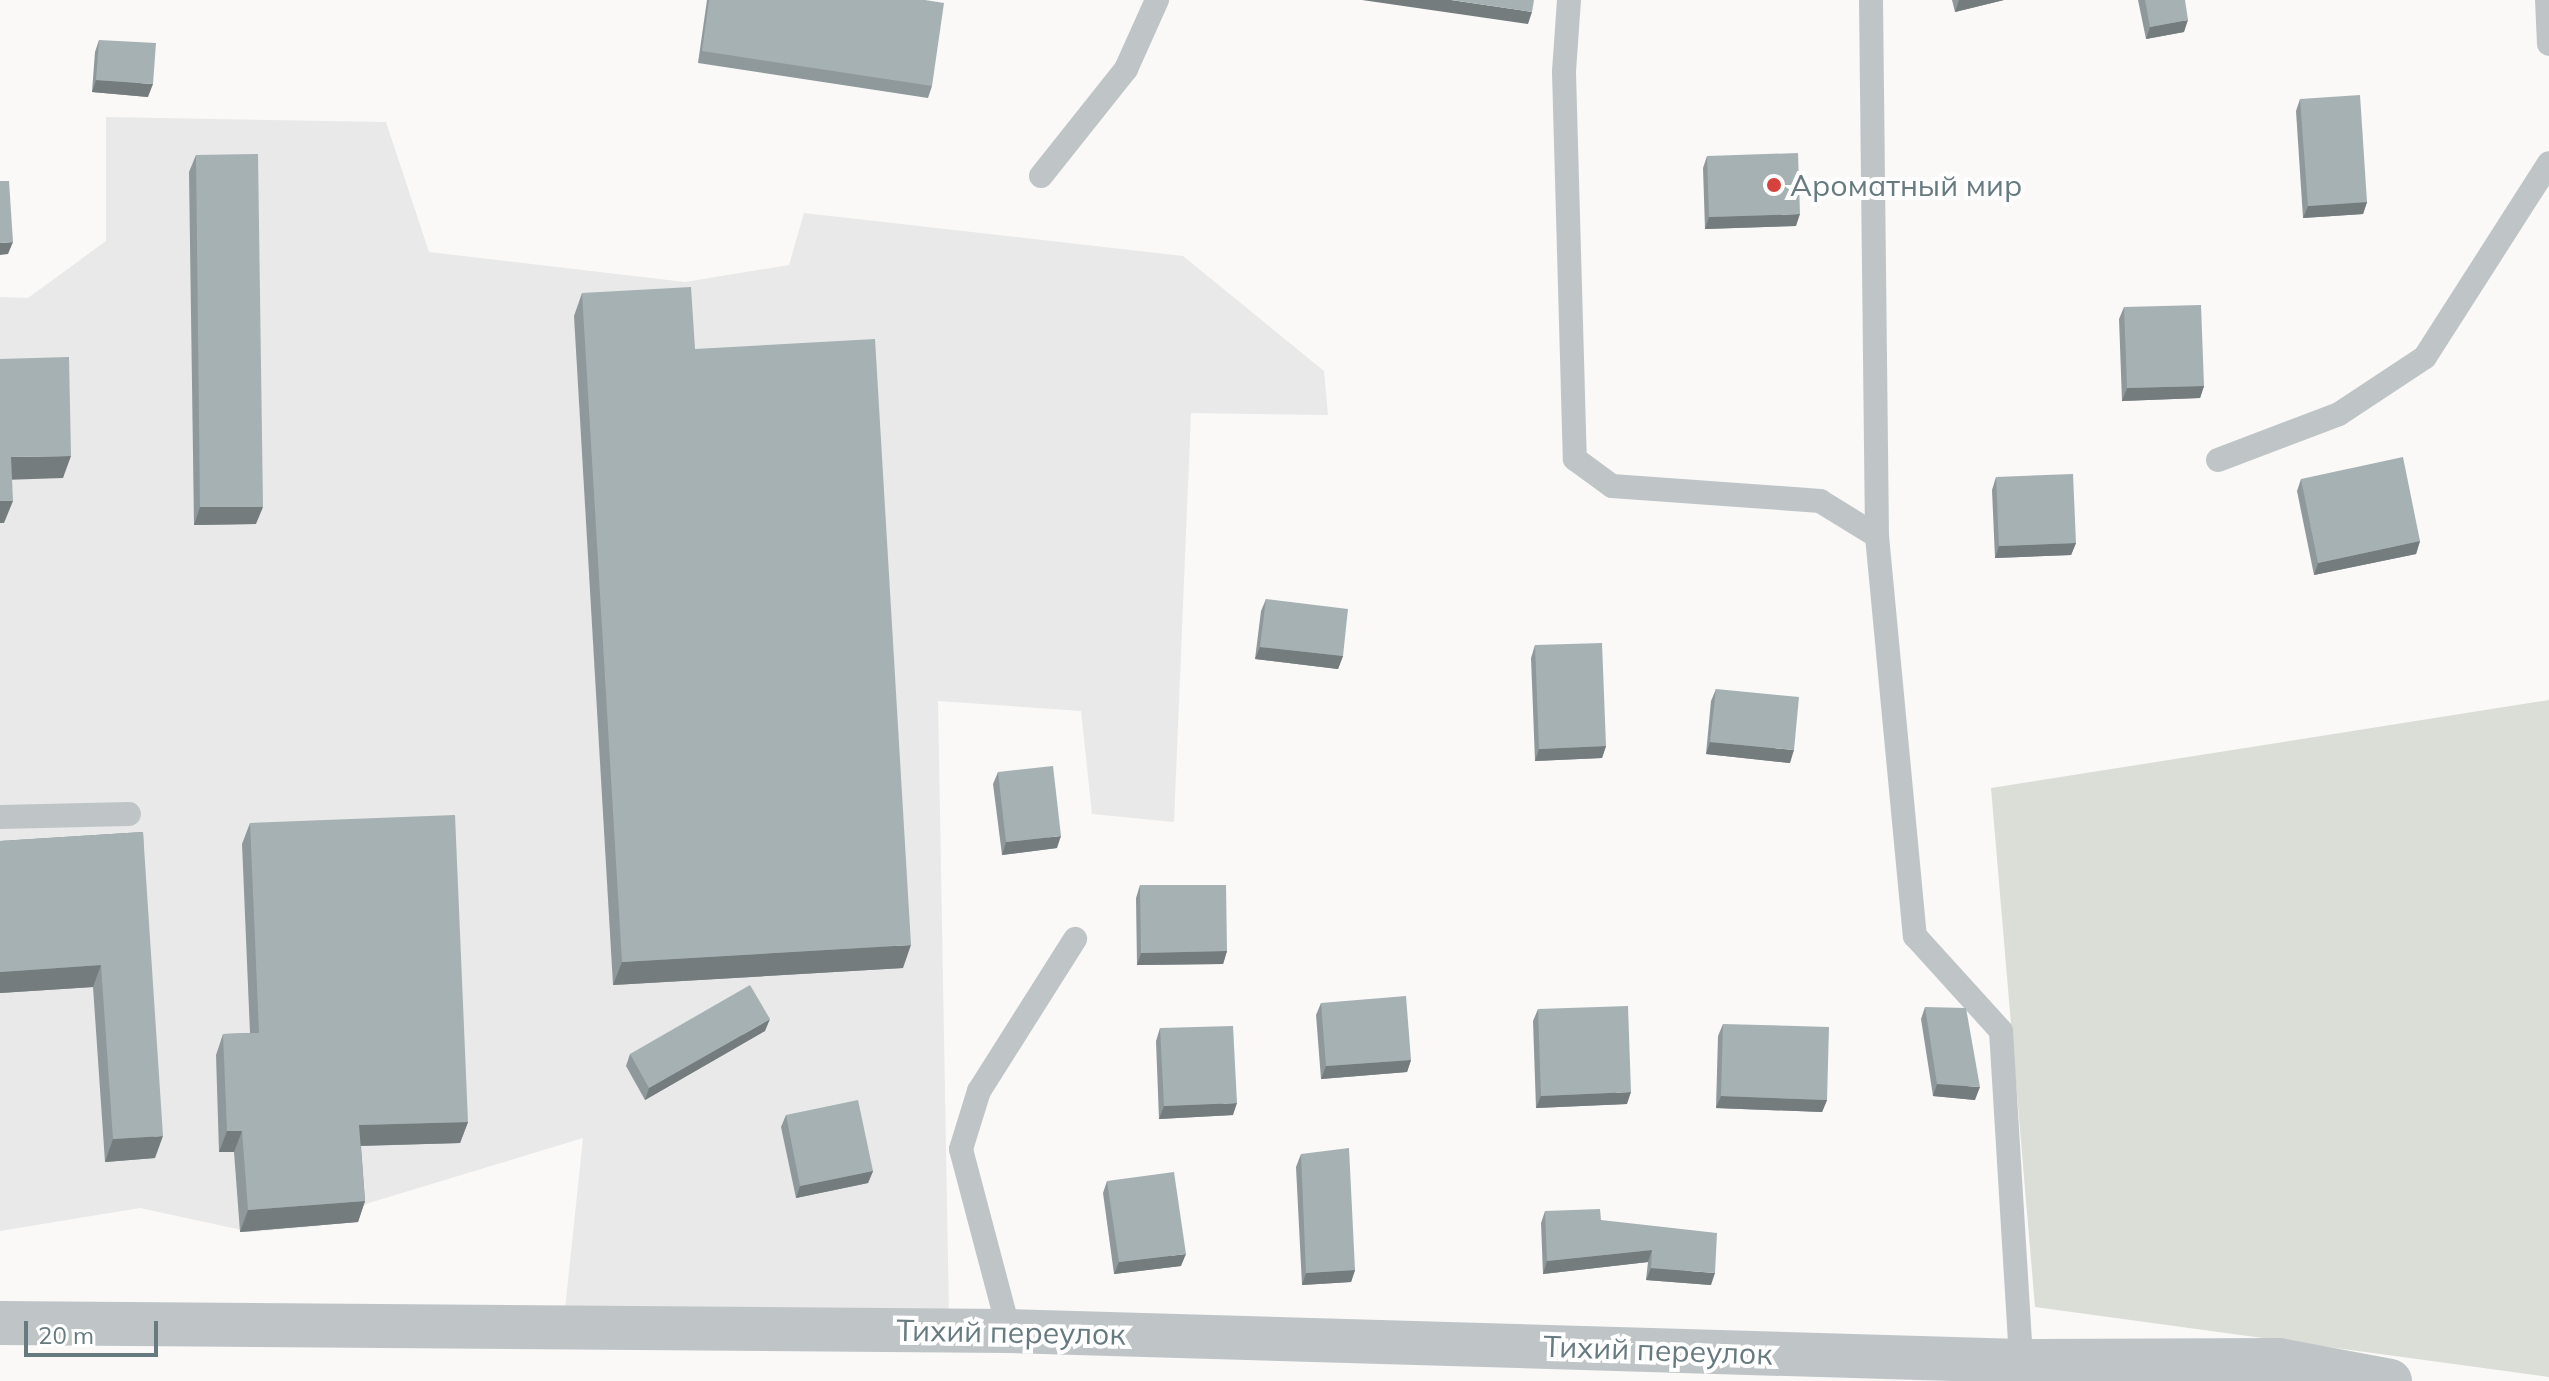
<!DOCTYPE html>
<meta charset="utf-8">
<style>
body{margin:0}
#map{position:relative;width:2549px;height:1381px;overflow:hidden;background:#faf9f8;font-family:Mulish,sans-serif}
div>[style]{position:absolute}
[style*='--x']{left:calc(var(--x)*1px);top:calc(var(--y)*1px);width:calc(var(--w)*1px);rotate:calc(var(--a)*1deg)}
.built>*{inset:0;background:#e8e9e8}
.green>*{inset:0;background:#dbded7}
.service>*{height:24px;margin:-12px;padding:0 12px;transform-origin:12px;border-radius:12px;background:#bfc5c7}
.minor>*{height:44px;margin:-22px;padding:0 22px;transform-origin:22px;border-radius:22px;background:#bfc5c7}
.wall>*{inset:0;background:#8f989b}
.shaded-wall>*{inset:0;background:#747c7e}
.building>*{inset:0;background:#a6b1b4}
.dots>*{width:22px;height:22px;translate:-50% -50%;box-sizing:border-box;border:4px solid #fff;border-radius:50%}
span{translate:-50% -50%;white-space:nowrap;text-align:center;line-height:1.15;-webkit-text-stroke:8px #fff;paint-order:stroke}
.poi-label{font-size:30px;color:#667a80}
.left{translate:0 -50%;text-align:left}
.street-label{font-size:30px;color:#667a80}
.scale{position:absolute;left:24px;top:1321px;width:134px;height:36px;box-sizing:border-box;border:4px solid #667a80;border-top:0;padding-left:10px;font-size:24px;line-height:28px;white-space:nowrap;color:#667a80;-webkit-text-stroke:6px #fff;paint-order:stroke}
</style>
<div id="map">
<div class="built">
<div style="clip-path:polygon(106px 117px,386px 122px,429px 252px,685px 282px,789px 265px,804px 213px,1183px 256px,1324px 371px,1328px 415px,1191px 413px,1174px 822px,1092px 814px,1081px 711px,938px 701px,949px 1316px,563px 1328px,583px 1138px,369px 1203px,320px 1226px,251px 1232px,140px 1208px,0 1231px,0 297px,28px 298px,106px 241px)"></div>
</div>
<div class="green">
<div style="clip-path:polygon(2549px 700px,2549px 1377px,2035px 1307px,1991px 788px)"></div>
</div>
<div class="service">
<div style="--x:1569;--y:0;--w:72;--a:94"></div>
<div style="--x:1564;--y:72;--w:387;--a:88.4"></div>
<div style="--x:1575;--y:459;--w:46;--a:36.1"></div>
<div style="--x:1612;--y:486;--w:209;--a:4.1"></div>
<div style="--x:1820;--y:501;--w:67;--a:31.6"></div>
<div style="--x:1871;--y:0;--w:536;--a:89.36"></div>
<div style="--x:1877;--y:536;--w:402;--a:84.6"></div>
<div style="--x:1915;--y:936;--w:128;--a:47.8"></div>
<div style="--x:2001;--y:1031;--w:331;--a:86.5"></div>
<div style="--x:2547;--y:0;--w:44;--a:87.4"></div>
<div style="--x:1041;--y:176;--w:137;--a:-51.5"></div>
<div style="--x:1126;--y:69;--w:76;--a:-65.8"></div>
<div style="--x:2218;--y:460;--w:129;--a:-20.8"></div>
<div style="--x:2339;--y:414;--w:103;--a:-33.5"></div>
<div style="--x:2425;--y:357;--w:230;--a:-57.4"></div>
<div style="--x:0;--y:817;--w:129;--a:-1.3"></div>
<div style="--x:1009;--y:1331;--w:188;--a:-104.8"></div>
<div style="--x:961;--y:1149;--w:61;--a:-72.8"></div>
<div style="--x:979;--y:1091;--w:180;--a:-57.7"></div>
</div>
<div class="minor">
<div style="--x:0;--y:1323;--w:1009;--a:0.45"></div>
<div style="--x:1009;--y:1331;--w:1012;--a:1.7"></div>
<div style="--x:2021;--y:1361;--w:258;--a:-0.2"></div>
<div style="--x:2279;--y:1360;--w:113;--a:10.7"></div>
</div>
<div class="wall">
<div style="clip-path:polygon(707px 0,925px 0,932px 86px,928px 98px,698px 63px)"></div>
<div style="clip-path:polygon(1952px 0,2004px 0,1955px 12px)"></div>
<div style="clip-path:polygon(2138px 0,2185px 0,2184px 32px,2146px 39px)"></div>
<div style="clip-path:polygon(99px 40px,148px 97px,92px 92px,95px 52px)"></div>
<div style="clip-path:polygon(2300px 99px,2367px 202px,2363px 214px,2303px 218px,2296px 111px)"></div>
<div style="clip-path:polygon(196px 155px,256px 524px,194px 525px,189px 172px)"></div>
<div style="clip-path:polygon(1707px 156px,1796px 226px,1705px 229px,1703px 168px)"></div>
<div style="clip-path:polygon(582px 293px,695px 349px,903px 968px,613px 985px,574px 316px)"></div>
<div style="clip-path:polygon(2124px 307px,2204px 386px,2200px 398px,2122px 401px,2119px 319px)"></div>
<div style="clip-path:polygon(1996px 477px,2076px 543px,2071px 555px,1995px 558px,1992px 490px)"></div>
<div style="clip-path:polygon(2301px 479px,2420px 541px,2416px 554px,2314px 575px,2297px 491px)"></div>
<div style="clip-path:polygon(1266px 599px,1343px 656px,1338px 669px,1255px 659px,1261px 611px)"></div>
<div style="clip-path:polygon(1535px 645px,1606px 746px,1602px 758px,1535px 761px,1531px 658px)"></div>
<div style="clip-path:polygon(1716px 689px,1790px 763px,1706px 754px,1711px 701px)"></div>
<div style="clip-path:polygon(998px 772px,1057px 848px,1002px 855px,993px 784px)"></div>
<div style="clip-path:polygon(250px 823px,468px 1122px,460px 1143px,361px 1146px,365px 1201px,358px 1222px,240px 1232px,234px 1152px,219px 1152px,216px 1055px,223px 1034px,250px 1033px,242px 844px)"></div>
<div style="clip-path:polygon(143px 832px,155px 1158px,105px 1162px,93px 987px,0 993px,0 841px)"></div>
<div style="clip-path:polygon(1140px 885px,1227px 951px,1223px 964px,1137px 965px,1136px 898px)"></div>
<div style="clip-path:polygon(1321px 1003px,1411px 1060px,1407px 1072px,1321px 1079px,1316px 1015px)"></div>
<div style="clip-path:polygon(1925px 1007px,1975px 1100px,1933px 1096px,1921px 1019px)"></div>
<div style="clip-path:polygon(1538px 1009px,1627px 1104px,1536px 1108px,1533px 1021px)"></div>
<div style="clip-path:polygon(1723px 1024px,1827px 1100px,1822px 1112px,1716px 1108px,1718px 1036px)"></div>
<div style="clip-path:polygon(1160px 1028px,1233px 1115px,1159px 1119px,1156px 1041px)"></div>
<div style="clip-path:polygon(765px 1031px,645px 1100px,626px 1066px,630px 1054px)"></div>
<div style="clip-path:polygon(786px 1115px,873px 1171px,868px 1183px,796px 1198px,781px 1127px)"></div>
<div style="clip-path:polygon(1301px 1154px,1355px 1270px,1351px 1282px,1302px 1285px,1296px 1167px)"></div>
<div style="clip-path:polygon(1107px 1181px,1181px 1266px,1114px 1274px,1103px 1193px)"></div>
<div style="clip-path:polygon(1545px 1211px,1601px 1220px,1711px 1285px,1646px 1280px,1648px 1262px,1543px 1274px,1541px 1223px)"></div>
</div>
<div class="shaded-wall">
<div style="clip-path:polygon(1362px 0,1451px 0,1532px 12px,1528px 24px)"></div>
<div style="clip-path:polygon(1959px 0,2004px 0,1955px 12px)"></div>
<div style="clip-path:polygon(2188px 20px,2184px 32px,2146px 39px,2150px 27px)"></div>
<div style="clip-path:polygon(96px 80px,153px 84px,148px 97px,92px 92px)"></div>
<div style="clip-path:polygon(2367px 202px,2363px 214px,2303px 218px,2308px 206px)"></div>
<div style="clip-path:polygon(1800px 214px,1796px 226px,1705px 229px,1709px 217px)"></div>
<div style="clip-path:polygon(13px 242px,8px 254px,0 255px,0 243px)"></div>
<div style="clip-path:polygon(2204px 386px,2200px 398px,2122px 401px,2127px 388px)"></div>
<div style="clip-path:polygon(71px 456px,63px 478px,3px 480px,11px 457px)"></div>
<div style="clip-path:polygon(0 501px,13px 501px,4px 523px,0 523px)"></div>
<div style="clip-path:polygon(200px 507px,263px 507px,256px 524px,194px 525px)"></div>
<div style="clip-path:polygon(2420px 541px,2416px 554px,2314px 575px,2318px 563px)"></div>
<div style="clip-path:polygon(2076px 543px,2071px 555px,1995px 558px,1999px 546px)"></div>
<div style="clip-path:polygon(1260px 647px,1343px 656px,1338px 669px,1255px 659px)"></div>
<div style="clip-path:polygon(1710px 742px,1794px 750px,1790px 763px,1706px 754px)"></div>
<div style="clip-path:polygon(1606px 746px,1602px 758px,1535px 761px,1539px 749px)"></div>
<div style="clip-path:polygon(1061px 836px,1057px 848px,1002px 855px,1006px 842px)"></div>
<div style="clip-path:polygon(911px 945px,903px 968px,613px 985px,622px 962px)"></div>
<div style="clip-path:polygon(1227px 951px,1223px 964px,1137px 965px,1141px 953px)"></div>
<div style="clip-path:polygon(101px 965px,93px 987px,0 993px,0 972px)"></div>
<div style="clip-path:polygon(770px 1019px,765px 1031px,645px 1100px,649px 1088px)"></div>
<div style="clip-path:polygon(1411px 1060px,1407px 1072px,1321px 1079px,1326px 1066px)"></div>
<div style="clip-path:polygon(1937px 1084px,1980px 1087px,1975px 1100px,1933px 1096px)"></div>
<div style="clip-path:polygon(1631px 1092px,1627px 1104px,1536px 1108px,1541px 1096px)"></div>
<div style="clip-path:polygon(1721px 1096px,1827px 1100px,1822px 1112px,1716px 1108px)"></div>
<div style="clip-path:polygon(1237px 1103px,1233px 1115px,1159px 1119px,1164px 1106px)"></div>
<div style="clip-path:polygon(468px 1122px,460px 1143px,352px 1146px,359px 1125px)"></div>
<div style="clip-path:polygon(227px 1131px,242px 1131px,234px 1152px,219px 1152px)"></div>
<div style="clip-path:polygon(163px 1136px,155px 1158px,105px 1162px,113px 1139px)"></div>
<div style="clip-path:polygon(873px 1171px,868px 1183px,796px 1198px,800px 1186px)"></div>
<div style="clip-path:polygon(365px 1201px,358px 1222px,240px 1232px,248px 1210px)"></div>
<div style="clip-path:polygon(1652px 1250px,1648px 1262px,1543px 1274px,1547px 1261px)"></div>
<div style="clip-path:polygon(1186px 1254px,1181px 1266px,1114px 1274px,1119px 1262px)"></div>
<div style="clip-path:polygon(1651px 1268px,1715px 1273px,1711px 1285px,1646px 1280px)"></div>
<div style="clip-path:polygon(1355px 1270px,1351px 1282px,1302px 1285px,1306px 1273px)"></div>
</div>
<div class="building">
<div style="clip-path:polygon(709px 0,925px 0,944px 3px,932px 86px,702px 51px)"></div>
<div style="clip-path:polygon(1451px 0,1534px 0,1532px 12px)"></div>
<div style="clip-path:polygon(2145px 0,2185px 0,2188px 20px,2150px 27px)"></div>
<div style="clip-path:polygon(99px 40px,156px 43px,153px 84px,96px 80px)"></div>
<div style="clip-path:polygon(2360px 95px,2367px 202px,2308px 206px,2300px 99px)"></div>
<div style="clip-path:polygon(1798px 153px,1800px 214px,1709px 217px,1707px 156px)"></div>
<div style="clip-path:polygon(258px 154px,263px 507px,200px 507px,196px 155px)"></div>
<div style="clip-path:polygon(0 181px,9px 181px,13px 242px,0 243px)"></div>
<div style="clip-path:polygon(691px 287px,695px 349px,875px 339px,911px 945px,622px 962px,582px 293px)"></div>
<div style="clip-path:polygon(2201px 305px,2204px 386px,2127px 388px,2124px 307px)"></div>
<div style="clip-path:polygon(69px 357px,71px 456px,11px 457px,13px 501px,0 501px,0 359px)"></div>
<div style="clip-path:polygon(2403px 457px,2420px 541px,2318px 563px,2301px 479px)"></div>
<div style="clip-path:polygon(2073px 474px,2076px 543px,1999px 546px,1996px 477px)"></div>
<div style="clip-path:polygon(1266px 599px,1348px 609px,1343px 656px,1260px 647px)"></div>
<div style="clip-path:polygon(1602px 643px,1606px 746px,1539px 749px,1535px 645px)"></div>
<div style="clip-path:polygon(1716px 689px,1799px 697px,1794px 750px,1710px 742px)"></div>
<div style="clip-path:polygon(1053px 766px,1061px 836px,1006px 842px,998px 772px)"></div>
<div style="clip-path:polygon(455px 815px,468px 1122px,359px 1125px,365px 1201px,248px 1210px,242px 1131px,227px 1131px,223px 1034px,259px 1033px,250px 823px)"></div>
<div style="clip-path:polygon(143px 832px,163px 1136px,113px 1139px,101px 965px,0 972px,0 841px)"></div>
<div style="clip-path:polygon(1140px 885px,1226px 885px,1227px 951px,1141px 953px)"></div>
<div style="clip-path:polygon(750px 985px,770px 1019px,649px 1088px,630px 1054px)"></div>
<div style="clip-path:polygon(1406px 996px,1411px 1060px,1326px 1066px,1321px 1003px)"></div>
<div style="clip-path:polygon(1628px 1006px,1631px 1092px,1541px 1096px,1538px 1009px)"></div>
<div style="clip-path:polygon(1925px 1007px,1966px 1008px,1980px 1087px,1937px 1084px)"></div>
<div style="clip-path:polygon(1723px 1024px,1829px 1027px,1827px 1100px,1721px 1096px)"></div>
<div style="clip-path:polygon(1233px 1026px,1237px 1103px,1164px 1106px,1160px 1028px)"></div>
<div style="clip-path:polygon(858px 1100px,873px 1171px,800px 1186px,786px 1115px)"></div>
<div style="clip-path:polygon(1349px 1148px,1355px 1270px,1306px 1273px,1301px 1154px)"></div>
<div style="clip-path:polygon(1174px 1172px,1186px 1254px,1119px 1262px,1107px 1181px)"></div>
<div style="clip-path:polygon(1600px 1209px,1601px 1220px,1717px 1233px,1715px 1273px,1651px 1268px,1652px 1250px,1547px 1261px,1545px 1211px)"></div>
</div>
<div class="dots">
<div style="left:1774px;top:185px;background:#d6423c"></div>
</div>
<div class="poi-label">
<span class="left" style="left:1790px;top:185px">Ароматный мир</span>
</div>
<div class="street-label">
<span style="left:1011px;top:1332px;rotate:1deg">Тихий переулок</span>
<span style="left:1658px;top:1350px;rotate:2deg">Тихий переулок</span>
</div>
<div class="scale">20 m</div>
</div>
